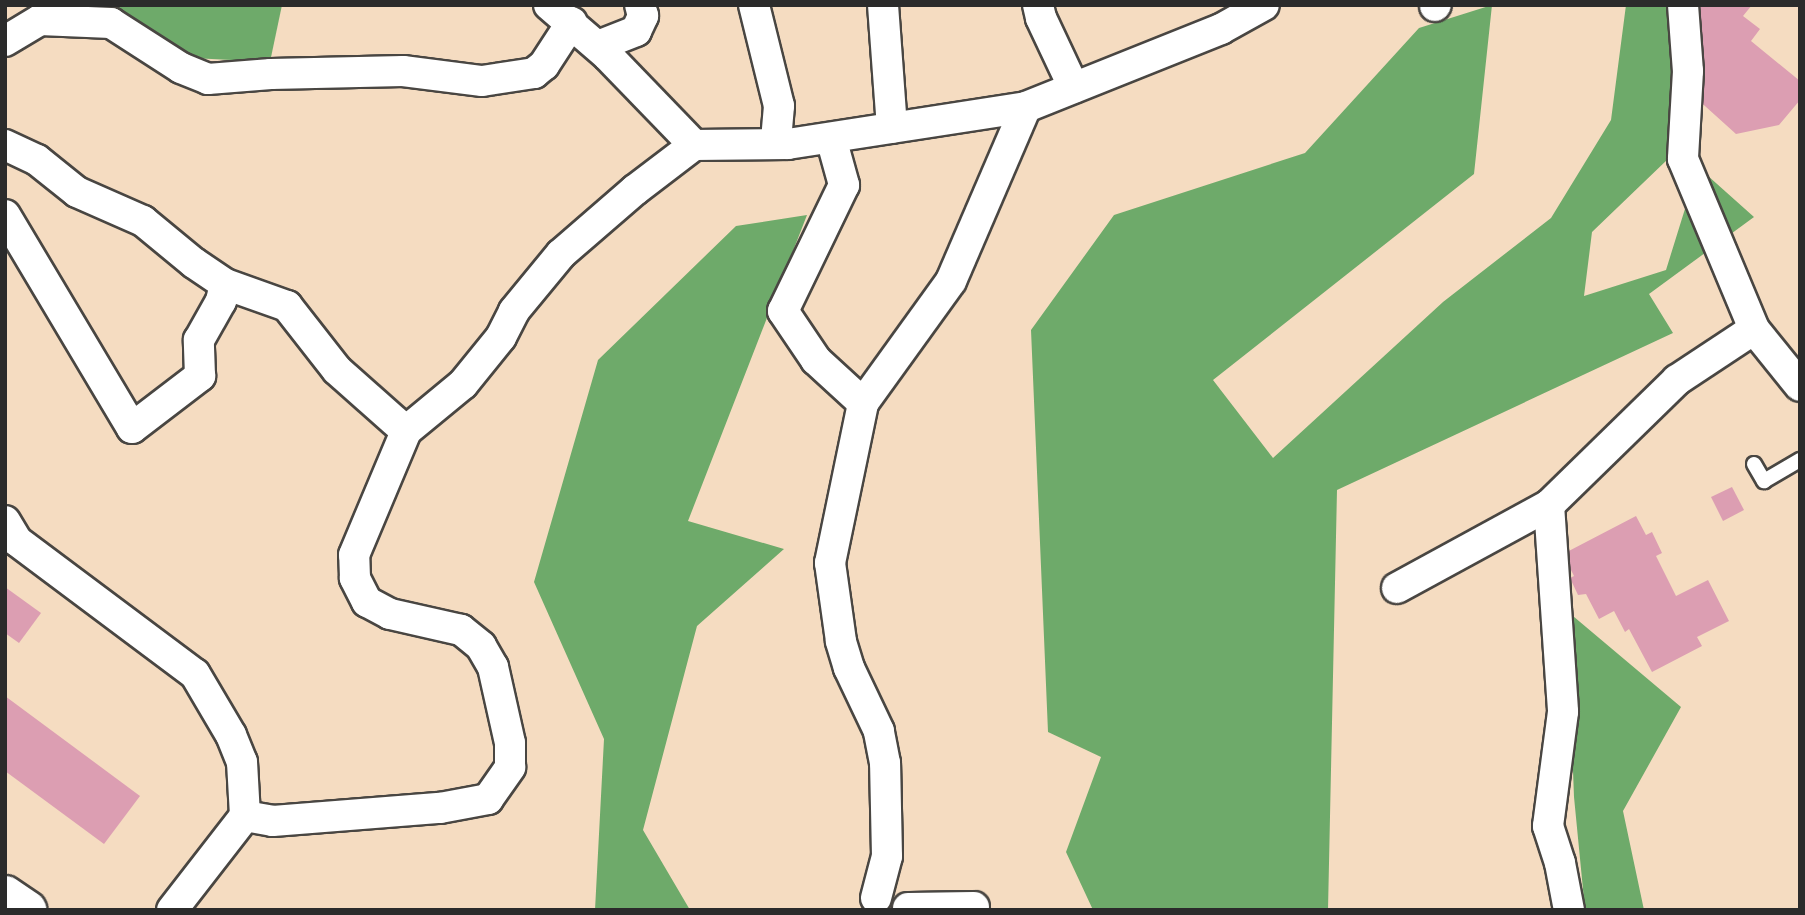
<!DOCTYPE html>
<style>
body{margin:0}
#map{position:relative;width:1805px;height:915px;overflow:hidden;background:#f5dcc1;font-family:"Gochi Hand",sans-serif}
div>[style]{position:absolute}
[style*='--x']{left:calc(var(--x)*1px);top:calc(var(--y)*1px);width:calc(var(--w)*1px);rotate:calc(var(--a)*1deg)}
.forest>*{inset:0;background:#6eaa6a}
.building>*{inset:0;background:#dc9eb2}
.roads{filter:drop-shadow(2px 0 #494642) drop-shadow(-2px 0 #494642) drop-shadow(0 2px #494642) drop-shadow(0 -2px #494642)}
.lane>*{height:14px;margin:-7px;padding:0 7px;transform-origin:7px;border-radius:7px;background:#fff}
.street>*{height:30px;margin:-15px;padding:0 15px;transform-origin:15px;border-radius:15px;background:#fff}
.secondary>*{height:38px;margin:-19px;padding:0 19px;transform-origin:19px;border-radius:19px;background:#fff}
span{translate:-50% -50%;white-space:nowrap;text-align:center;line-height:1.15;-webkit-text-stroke:6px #fff;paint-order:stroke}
.frame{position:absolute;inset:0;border:7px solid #2b2b2b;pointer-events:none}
</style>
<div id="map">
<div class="forest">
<div style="clip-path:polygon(38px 5px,282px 5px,270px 62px,192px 58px)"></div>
<div style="clip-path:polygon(1492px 5px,1474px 174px,1213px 380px,1273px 458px,1443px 302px,1551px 218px,1611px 120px,1626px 5px,1674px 5px,1680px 77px,1668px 159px,1592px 232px,1584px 296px,1666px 270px,1698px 167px,1754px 217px,1649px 294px,1673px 333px,1337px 490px,1328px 910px,1093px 910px,1066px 852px,1101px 757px,1048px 732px,1031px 330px,1114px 215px,1305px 153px,1419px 28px)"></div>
<div style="clip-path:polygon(807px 215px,688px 521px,784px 549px,697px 626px,643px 830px,690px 910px,595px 910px,604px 739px,534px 582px,598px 360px,736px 226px)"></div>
<div style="clip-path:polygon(1567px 611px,1681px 707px,1623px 811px,1644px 910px,1585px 910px,1574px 797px)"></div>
</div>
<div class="building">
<div style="clip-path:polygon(1694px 5px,1752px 5px,1743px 16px,1760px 29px,1751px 41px,1800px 81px,1800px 100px,1779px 125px,1736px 134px,1695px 97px)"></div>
<div style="clip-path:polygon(1732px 487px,1744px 510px,1723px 521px,1711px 497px)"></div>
<div style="clip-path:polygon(1636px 516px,1646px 535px,1652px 532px,1662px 553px,1656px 556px,1676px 596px,1708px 580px,1729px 621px,1697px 637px,1702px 646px,1652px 672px,1629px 629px,1625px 632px,1614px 611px,1599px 619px,1586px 594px,1578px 595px,1570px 578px,1574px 576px,1563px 554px)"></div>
<div style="clip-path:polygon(5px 587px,41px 613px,19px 643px,5px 633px)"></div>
<div style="clip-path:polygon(5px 696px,140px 796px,104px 844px,5px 771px)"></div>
</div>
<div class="roads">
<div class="lane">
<div style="--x:1754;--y:464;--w:20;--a:60"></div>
<div style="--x:1764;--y:481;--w:42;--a:-30.3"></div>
</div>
<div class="street">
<div style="--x:549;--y:5;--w:78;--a:40.8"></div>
<div style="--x:608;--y:56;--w:124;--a:46"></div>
<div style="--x:754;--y:5;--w:104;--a:76.1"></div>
<div style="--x:779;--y:106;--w:38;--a:95"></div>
<div style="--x:883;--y:5;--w:123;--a:85.8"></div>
<div style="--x:1038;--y:5;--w:13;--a:77"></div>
<div style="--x:1041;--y:18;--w:77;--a:64.8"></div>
<div style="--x:1683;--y:5;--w:66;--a:85.7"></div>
<div style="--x:1688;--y:71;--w:88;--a:93.3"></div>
<div style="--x:1683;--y:159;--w:184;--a:67.3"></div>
<div style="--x:1754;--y:329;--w:73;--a:51.1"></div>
<div style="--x:1435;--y:6;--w:1;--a:-45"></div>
<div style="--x:5;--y:41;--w:41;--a:-31"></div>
<div style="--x:40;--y:20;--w:71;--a:2.4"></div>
<div style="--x:111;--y:23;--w:83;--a:32.7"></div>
<div style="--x:181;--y:68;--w:29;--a:22"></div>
<div style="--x:208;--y:79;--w:63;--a:-4.5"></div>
<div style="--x:271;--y:74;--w:132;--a:-1.3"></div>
<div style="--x:403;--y:71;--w:80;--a:7.2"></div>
<div style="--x:482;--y:81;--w:53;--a:-8.7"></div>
<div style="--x:534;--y:73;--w:13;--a:-39"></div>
<div style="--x:544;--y:65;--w:51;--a:-56.9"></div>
<div style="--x:598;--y:46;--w:41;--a:-21.5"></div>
<div style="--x:636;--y:31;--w:17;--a:-65"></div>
<div style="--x:643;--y:16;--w:11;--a:-105"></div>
<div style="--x:831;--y:138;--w:49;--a:74.5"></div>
<div style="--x:844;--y:185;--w:140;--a:115.8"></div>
<div style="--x:783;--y:311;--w:59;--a:56"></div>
<div style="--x:816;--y:360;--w:64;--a:42.5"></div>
<div style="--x:5;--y:145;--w:35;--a:25"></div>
<div style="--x:37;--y:160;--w:51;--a:38.7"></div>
<div style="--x:77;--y:192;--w:72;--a:23.7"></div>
<div style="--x:143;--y:221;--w:66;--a:39.5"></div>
<div style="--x:194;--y:263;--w:37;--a:34"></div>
<div style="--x:225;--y:284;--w:66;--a:19.5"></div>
<div style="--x:287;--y:306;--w:81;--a:52"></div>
<div style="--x:337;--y:370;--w:92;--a:41.5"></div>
<div style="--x:5;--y:215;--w:248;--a:59.2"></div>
<div style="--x:132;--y:428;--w:86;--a:-37.4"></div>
<div style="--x:200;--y:376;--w:36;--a:-92"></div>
<div style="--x:199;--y:340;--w:45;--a:-60.6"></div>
<div style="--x:221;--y:301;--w:17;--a:-77"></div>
<div style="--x:1549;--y:505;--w:207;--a:86.1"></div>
<div style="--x:1563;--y:712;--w:115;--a:97.5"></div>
<div style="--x:1548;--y:826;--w:39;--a:72"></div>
<div style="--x:1560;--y:863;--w:48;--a:79.2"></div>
<div style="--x:5;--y:521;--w:23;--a:59"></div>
<div style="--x:17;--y:541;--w:222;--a:36.8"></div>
<div style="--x:195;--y:674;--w:71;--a:59.5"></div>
<div style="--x:231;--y:735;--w:29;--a:68"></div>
<div style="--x:242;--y:762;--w:54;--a:86.8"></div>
<div style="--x:245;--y:816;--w:119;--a:127.8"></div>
<div style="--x:1397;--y:588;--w:173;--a:-28.6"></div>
<div style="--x:1549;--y:505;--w:179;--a:-44.3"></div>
<div style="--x:1677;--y:380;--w:92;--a:-33.5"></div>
<div style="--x:245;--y:816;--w:28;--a:10"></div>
<div style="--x:273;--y:821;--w:168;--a:-4.5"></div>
<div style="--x:440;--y:808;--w:49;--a:-10.6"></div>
<div style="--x:488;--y:799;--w:39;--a:-55"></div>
<div style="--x:510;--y:767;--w:24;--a:-90"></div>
<div style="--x:510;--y:743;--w:78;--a:-102.6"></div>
<div style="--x:493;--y:667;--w:24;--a:-120"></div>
<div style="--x:481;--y:646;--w:26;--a:-141"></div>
<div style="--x:461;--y:630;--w:73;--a:-167.3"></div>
<div style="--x:390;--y:614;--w:26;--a:-152"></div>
<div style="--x:367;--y:602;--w:27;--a:-117"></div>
<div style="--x:355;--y:578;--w:23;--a:-92"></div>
<div style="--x:354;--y:555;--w:134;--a:-67.2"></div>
<div style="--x:406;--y:431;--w:74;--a:-39.5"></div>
<div style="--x:463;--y:384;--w:60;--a:-51"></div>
<div style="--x:501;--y:337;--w:29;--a:-63"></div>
<div style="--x:514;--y:311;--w:74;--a:-50.5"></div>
<div style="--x:561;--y:254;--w:98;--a:-40.9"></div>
<div style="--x:635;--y:190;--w:74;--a:-37.3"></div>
<div style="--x:694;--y:145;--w:94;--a:-0.6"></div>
<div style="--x:788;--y:144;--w:241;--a:-8.8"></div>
<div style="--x:1026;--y:107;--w:210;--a:-21.8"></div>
<div style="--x:1221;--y:29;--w:49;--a:-29.2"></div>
<div style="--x:876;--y:898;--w:43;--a:-75.3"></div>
<div style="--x:887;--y:856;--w:93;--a:-91.2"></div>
<div style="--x:885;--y:763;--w:33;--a:-101"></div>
<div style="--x:879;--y:731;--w:70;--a:-115.5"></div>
<div style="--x:849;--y:668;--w:28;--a:-107"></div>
<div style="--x:841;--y:641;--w:79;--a:-98"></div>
<div style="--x:830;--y:563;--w:163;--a:-78.3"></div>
<div style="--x:863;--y:403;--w:150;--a:-54.2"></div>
<div style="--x:951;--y:281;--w:189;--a:-66.7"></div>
<div style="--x:908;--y:908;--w:66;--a:-0.9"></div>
</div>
<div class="secondary">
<div style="--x:5;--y:895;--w:27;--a:34"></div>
</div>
</div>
<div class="frame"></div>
</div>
